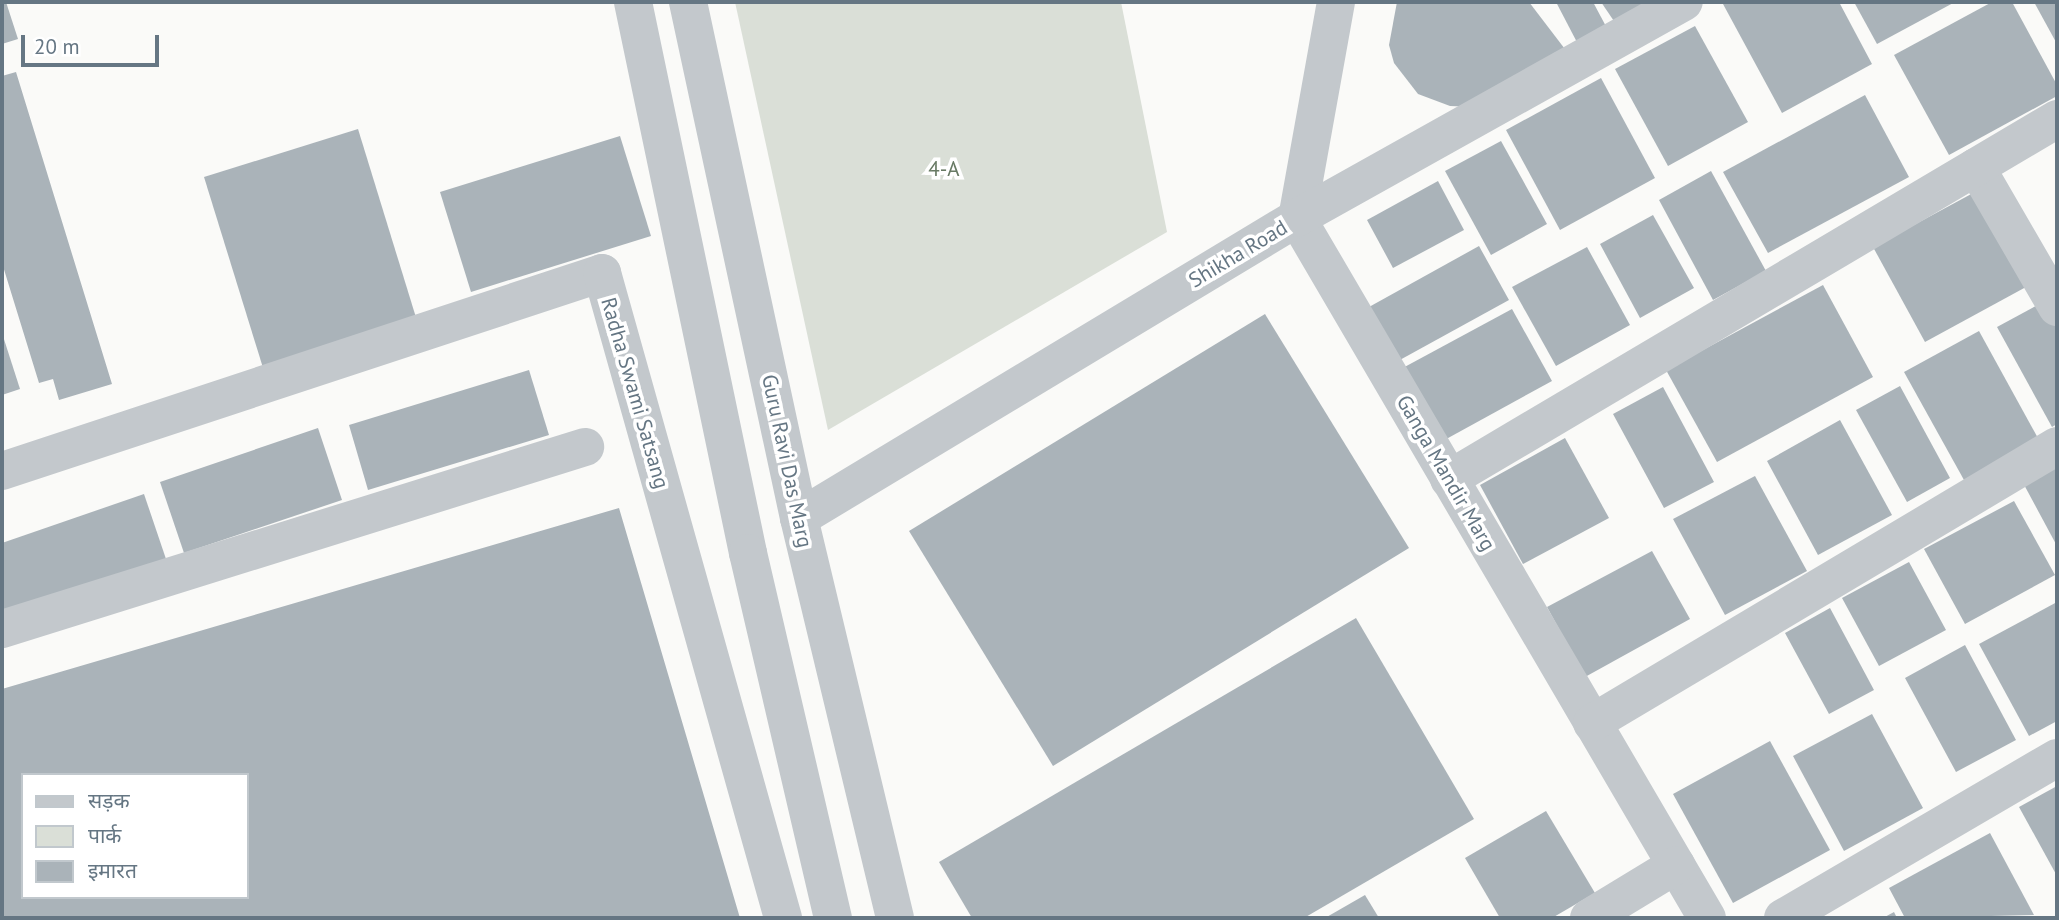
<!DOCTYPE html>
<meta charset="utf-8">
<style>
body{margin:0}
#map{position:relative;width:2059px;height:920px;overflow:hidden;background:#fafaf8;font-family:"PT Sans","Noto Sans Devanagari",sans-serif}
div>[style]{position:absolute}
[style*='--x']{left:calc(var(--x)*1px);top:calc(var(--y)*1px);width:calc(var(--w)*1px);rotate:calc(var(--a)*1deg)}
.green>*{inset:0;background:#dadfd7}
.building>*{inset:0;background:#aab3b9}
.minor>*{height:38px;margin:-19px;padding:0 19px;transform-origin:19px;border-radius:19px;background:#c3c8cc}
span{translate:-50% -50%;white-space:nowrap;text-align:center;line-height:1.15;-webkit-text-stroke:7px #fff;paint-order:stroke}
.park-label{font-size:21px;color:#687a64}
.street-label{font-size:21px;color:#657683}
.frame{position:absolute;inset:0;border:4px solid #657683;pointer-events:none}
.legend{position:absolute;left:21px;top:773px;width:228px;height:126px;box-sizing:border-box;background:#fff;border:2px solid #c1c8cd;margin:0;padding:9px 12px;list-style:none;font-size:21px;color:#657683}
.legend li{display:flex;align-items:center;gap:14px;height:35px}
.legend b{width:35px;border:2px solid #c1c8cd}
.scale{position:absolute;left:21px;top:35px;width:138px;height:32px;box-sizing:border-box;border:4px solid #657683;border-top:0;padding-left:9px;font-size:21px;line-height:24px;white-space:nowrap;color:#657683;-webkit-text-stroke:5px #fff;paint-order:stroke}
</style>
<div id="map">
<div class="green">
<div style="clip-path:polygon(735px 2px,1121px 2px,1167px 232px,828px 430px)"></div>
</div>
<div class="building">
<div style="clip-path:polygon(2px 2px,6px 2px,18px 39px,2px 44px)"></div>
<div style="clip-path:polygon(1397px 2px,1529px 2px,1571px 57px,1474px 107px,1450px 106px,1418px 94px,1394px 63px,1389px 45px)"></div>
<div style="clip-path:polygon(1556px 2px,1593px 2px,1609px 32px,1580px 48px)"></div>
<div style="clip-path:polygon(1601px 2px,1658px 2px,1618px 27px)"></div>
<div style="clip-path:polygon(1728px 2px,1839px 2px,1872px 64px,1782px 113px,1723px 4px)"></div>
<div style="clip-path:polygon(1854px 2px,1955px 2px,1877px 44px)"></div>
<div style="clip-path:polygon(1992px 2px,2012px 2px,2057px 85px,2057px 96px,1949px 155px,1894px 55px)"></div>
<div style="clip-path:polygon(2034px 2px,2057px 2px,2057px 44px)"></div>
<div style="clip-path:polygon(1695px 26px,1748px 122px,1668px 166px,1615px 69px)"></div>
<div style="clip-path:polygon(16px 72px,112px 384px,59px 400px,53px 379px,39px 383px,2px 263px,2px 76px)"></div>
<div style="clip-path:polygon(1601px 78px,1655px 178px,1560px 230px,1506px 130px)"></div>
<div style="clip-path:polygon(1865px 95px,1909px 177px,1768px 253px,1723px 172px)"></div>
<div style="clip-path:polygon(358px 129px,418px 324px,264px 371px,204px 177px)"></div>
<div style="clip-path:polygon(620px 136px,651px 236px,471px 292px,440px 192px)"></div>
<div style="clip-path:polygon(1501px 141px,1547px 224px,1491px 255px,1445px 171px)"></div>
<div style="clip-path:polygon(1711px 171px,1766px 271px,1713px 300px,1659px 200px)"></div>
<div style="clip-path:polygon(1438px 181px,1464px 230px,1393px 268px,1367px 220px)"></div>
<div style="clip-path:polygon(1975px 192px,2026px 287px,1925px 342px,1873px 247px)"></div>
<div style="clip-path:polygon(1653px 215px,1694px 288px,1640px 318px,1600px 244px)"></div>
<div style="clip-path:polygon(1479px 246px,1509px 300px,1398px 361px,1369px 307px)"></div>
<div style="clip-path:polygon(1587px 247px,1630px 325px,1556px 366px,1512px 287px)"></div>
<div style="clip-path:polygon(1823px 285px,1873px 377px,1717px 462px,1666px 370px)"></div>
<div style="clip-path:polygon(2045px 301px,2057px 323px,2057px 424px,2052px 427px,1997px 327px)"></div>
<div style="clip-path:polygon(1512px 309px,1552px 381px,1439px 443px,1399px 370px)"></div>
<div style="clip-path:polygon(1265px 314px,1409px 548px,1053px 766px,909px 531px)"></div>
<div style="clip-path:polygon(1979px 331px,2039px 440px,1964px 480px,1904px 372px)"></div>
<div style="clip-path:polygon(2px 333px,20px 389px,2px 395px)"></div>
<div style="clip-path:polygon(529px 370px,549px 435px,368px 490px,349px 425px)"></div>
<div style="clip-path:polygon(1900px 386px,1950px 478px,1907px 502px,1856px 410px)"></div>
<div style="clip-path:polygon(1663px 387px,1714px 482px,1664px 508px,1613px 414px)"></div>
<div style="clip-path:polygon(1840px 420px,1892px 515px,1818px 555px,1767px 461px)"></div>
<div style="clip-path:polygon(318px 428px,342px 500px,184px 553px,160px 482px)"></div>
<div style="clip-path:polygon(1565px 438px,1609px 518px,1523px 564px,1480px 485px)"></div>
<div style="clip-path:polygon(2057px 462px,2057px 546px,2022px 481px)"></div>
<div style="clip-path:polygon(1755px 476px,1807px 571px,1725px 615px,1673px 519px)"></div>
<div style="clip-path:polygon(144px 494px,166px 559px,2px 616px,2px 543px)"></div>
<div style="clip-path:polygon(2014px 501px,2055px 575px,1965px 624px,1924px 549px)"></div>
<div style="clip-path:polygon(evenodd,619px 508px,740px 918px,3px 918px,2px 689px,619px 508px,23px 775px,247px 775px,247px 897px,23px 897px,23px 775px)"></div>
<div style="clip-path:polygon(1652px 551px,1690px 619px,1585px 677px,1547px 607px)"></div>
<div style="clip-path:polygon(1909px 562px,1946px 630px,1879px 666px,1842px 598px)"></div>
<div style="clip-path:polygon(2057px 602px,2057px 721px,2029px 736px,1979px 644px)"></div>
<div style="clip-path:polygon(1830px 608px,1874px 690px,1829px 714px,1785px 633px)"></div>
<div style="clip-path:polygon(1356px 618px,1474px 819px,1304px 918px,972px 918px,939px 862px)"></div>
<div style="clip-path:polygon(1965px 645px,2016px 740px,1956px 772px,1905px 678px)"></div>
<div style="clip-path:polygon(1872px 714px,1923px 808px,1844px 851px,1793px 756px)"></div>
<div style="clip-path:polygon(1770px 741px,1830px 850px,1733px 903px,1673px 794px)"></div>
<div style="clip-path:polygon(2057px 786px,2057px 876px,2019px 807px)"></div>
<div style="clip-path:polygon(1546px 811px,1595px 893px,1552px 918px,1500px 918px,1465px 858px)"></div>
<div style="clip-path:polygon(1990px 833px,2034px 915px,1905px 918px,1889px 888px)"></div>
<div style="clip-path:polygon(1365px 895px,1379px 918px,1325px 918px)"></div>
<div style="clip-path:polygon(1894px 912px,1897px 918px,1883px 918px)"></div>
</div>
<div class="minor">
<div style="--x:633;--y:2;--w:563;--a:78.21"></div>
<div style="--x:748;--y:553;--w:375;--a:76.9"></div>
<div style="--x:688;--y:2;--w:528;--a:77.86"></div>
<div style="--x:799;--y:518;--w:411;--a:76.5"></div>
<div style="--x:1336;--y:2;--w:219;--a:100.2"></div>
<div style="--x:1297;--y:218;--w:811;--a:59.64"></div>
<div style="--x:1976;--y:167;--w:162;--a:59.9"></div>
<div style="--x:2;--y:471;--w:632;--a:-18.26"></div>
<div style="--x:602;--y:273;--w:670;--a:74.32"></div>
<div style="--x:1449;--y:479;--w:707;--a:-30.63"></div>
<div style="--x:799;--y:518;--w:581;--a:-31.07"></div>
<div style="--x:1297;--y:218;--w:443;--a:-29.2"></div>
<div style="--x:2;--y:629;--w:611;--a:-17.34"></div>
<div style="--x:1592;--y:723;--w:541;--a:-30.78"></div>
<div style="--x:1589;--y:918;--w:102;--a:-31.3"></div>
<div style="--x:1783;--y:918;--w:317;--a:-30.3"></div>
</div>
<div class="park-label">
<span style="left:944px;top:169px">4-A</span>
</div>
<div class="street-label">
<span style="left:1238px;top:254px;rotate:-31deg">Shikha Road</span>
<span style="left:635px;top:393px;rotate:74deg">Radha Swami Satsang</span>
<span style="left:787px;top:461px;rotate:78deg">Guru Ravi Das Marg</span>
<span style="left:1446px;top:473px;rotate:60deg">Ganga Mandir Marg</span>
</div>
<div class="frame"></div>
<ul class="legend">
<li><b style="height:9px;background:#c3c8cc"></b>सड़क</li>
<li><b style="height:19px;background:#dadfd7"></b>पार्क</li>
<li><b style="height:19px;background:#aab3b9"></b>इमारत</li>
</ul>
<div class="scale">20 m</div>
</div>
